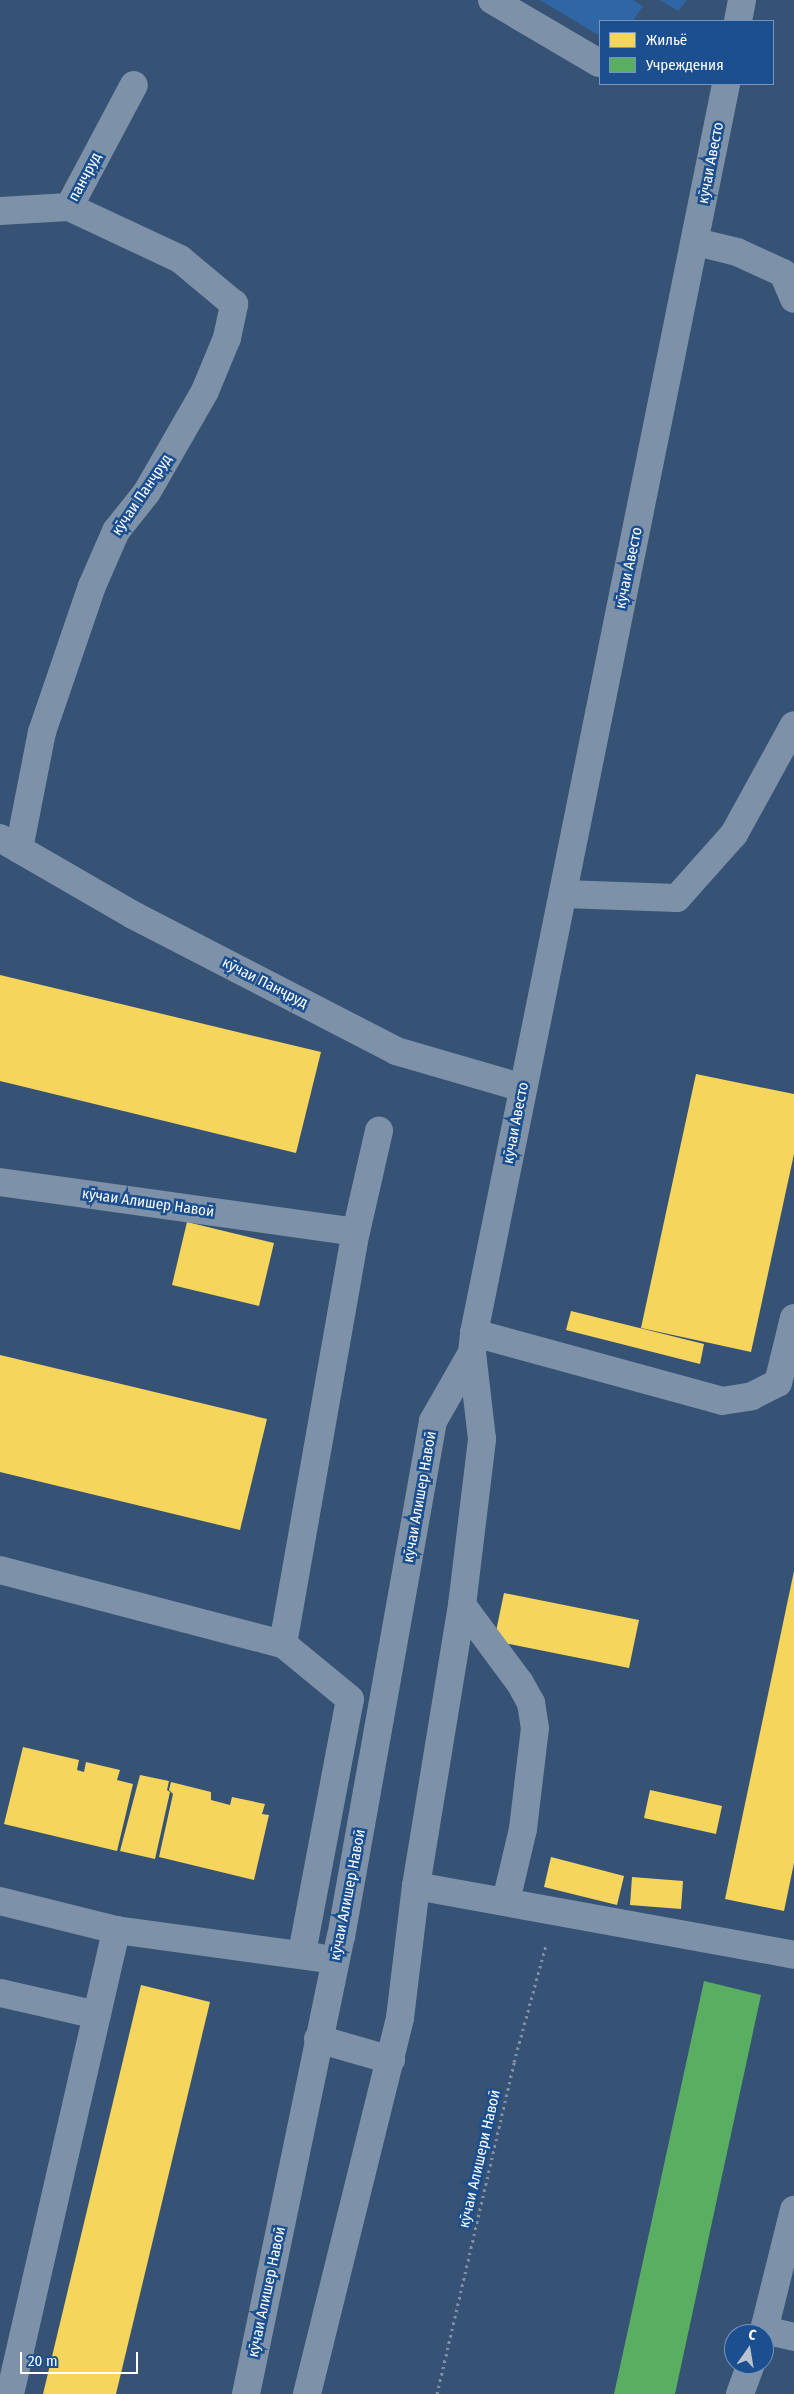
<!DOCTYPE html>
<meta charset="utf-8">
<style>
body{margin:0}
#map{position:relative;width:794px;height:2394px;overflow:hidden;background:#365274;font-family:"Fira Sans Condensed",sans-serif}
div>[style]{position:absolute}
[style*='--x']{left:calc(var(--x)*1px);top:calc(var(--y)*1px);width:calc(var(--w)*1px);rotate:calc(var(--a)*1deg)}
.green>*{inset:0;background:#2f66a5}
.homes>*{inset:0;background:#f6d55c}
.public>*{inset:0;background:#5aae61}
.path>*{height:3px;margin-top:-1.5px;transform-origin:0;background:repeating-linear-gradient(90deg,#7d92a8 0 2.5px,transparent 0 6.5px)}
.minor>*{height:28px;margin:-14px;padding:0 14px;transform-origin:14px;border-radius:14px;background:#7d92a8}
span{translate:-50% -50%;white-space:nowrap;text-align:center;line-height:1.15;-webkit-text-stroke:5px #1b4f8f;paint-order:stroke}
.street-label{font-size:15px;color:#fff}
.legend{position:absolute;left:599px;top:20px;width:175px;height:65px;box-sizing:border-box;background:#1b4f8f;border:1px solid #7695bc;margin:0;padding:6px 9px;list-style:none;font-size:15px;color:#fff}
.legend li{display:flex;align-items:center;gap:10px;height:25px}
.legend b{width:25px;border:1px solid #7695bc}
.north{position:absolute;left:724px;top:2324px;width:50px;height:50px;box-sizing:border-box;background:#1b4f8f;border:1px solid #7695bc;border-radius:50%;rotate:13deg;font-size:14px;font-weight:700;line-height:20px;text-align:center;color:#fff}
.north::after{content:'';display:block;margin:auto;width:18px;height:22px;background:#b9c2ce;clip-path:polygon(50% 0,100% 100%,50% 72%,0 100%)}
.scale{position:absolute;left:20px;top:2352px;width:118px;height:22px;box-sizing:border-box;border:2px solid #fff;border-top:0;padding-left:6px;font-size:15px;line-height:18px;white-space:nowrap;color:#fff;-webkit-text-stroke:4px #1b4f8f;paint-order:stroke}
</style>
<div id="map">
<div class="green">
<div style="clip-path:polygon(540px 0,633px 0,643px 6px,633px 21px,600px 21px,600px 36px)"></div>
<div style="clip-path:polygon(660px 0,687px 0,678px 11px)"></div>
</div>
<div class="homes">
<div style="clip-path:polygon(0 975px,321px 1052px,296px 1153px,0 1081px)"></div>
<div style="clip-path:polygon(696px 1074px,794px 1094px,794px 1154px,751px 1352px,641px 1328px)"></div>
<div style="clip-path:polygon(187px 1222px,274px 1243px,259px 1306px,172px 1285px)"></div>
<div style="clip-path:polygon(571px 1311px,704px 1344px,700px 1364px,566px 1330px)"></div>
<div style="clip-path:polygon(0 1355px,267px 1419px,240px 1530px,0 1472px)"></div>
<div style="clip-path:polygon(794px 1571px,794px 1863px,784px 1911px,725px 1899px)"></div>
<div style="clip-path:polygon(504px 1593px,639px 1620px,629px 1668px,494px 1641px)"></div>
<div style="clip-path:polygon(23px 1747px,79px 1760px,77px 1770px,84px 1772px,86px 1762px,120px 1770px,117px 1780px,133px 1784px,117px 1851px,4px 1824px)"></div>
<div style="clip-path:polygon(140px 1775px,169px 1781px,167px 1790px,170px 1792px,155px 1859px,120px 1851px)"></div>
<div style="clip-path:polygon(171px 1782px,211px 1792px,211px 1800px,230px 1805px,232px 1797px,265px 1804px,262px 1814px,269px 1815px,254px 1880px,159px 1857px,173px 1794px,169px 1790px)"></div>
<div style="clip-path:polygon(650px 1790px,722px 1806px,716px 1834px,644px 1818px)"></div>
<div style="clip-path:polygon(551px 1857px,624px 1876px,617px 1905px,544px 1887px)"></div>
<div style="clip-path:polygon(632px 1877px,683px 1881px,681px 1909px,630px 1905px)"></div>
<div style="clip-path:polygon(141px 1985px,210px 2002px,116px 2394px,43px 2394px)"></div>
</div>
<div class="public">
<div style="clip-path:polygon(704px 1981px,761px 1995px,675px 2394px,614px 2394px)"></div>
</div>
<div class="path">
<div style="--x:437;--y:2394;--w:341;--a:-76.9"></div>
<div style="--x:514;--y:2062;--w:121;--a:-74.7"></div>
</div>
<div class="minor">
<div style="--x:492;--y:0;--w:124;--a:30.5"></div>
<div style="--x:738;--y:21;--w:21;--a:-79"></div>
<div style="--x:0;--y:211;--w:69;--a:-3.3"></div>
<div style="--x:69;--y:207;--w:138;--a:-62"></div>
<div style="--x:696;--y:242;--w:42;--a:13.7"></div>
<div style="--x:737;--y:252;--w:51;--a:24.5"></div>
<div style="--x:783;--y:273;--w:28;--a:67"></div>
<div style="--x:0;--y:838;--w:154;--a:30.1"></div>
<div style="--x:133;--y:915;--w:296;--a:27.3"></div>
<div style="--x:396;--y:1051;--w:132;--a:16.2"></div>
<div style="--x:19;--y:849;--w:119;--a:-78.9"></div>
<div style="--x:42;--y:732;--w:154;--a:-71.1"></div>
<div style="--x:92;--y:586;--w:60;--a:-66.4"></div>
<div style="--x:116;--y:531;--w:50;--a:-51.5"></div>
<div style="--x:147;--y:492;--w:116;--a:-60.1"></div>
<div style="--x:205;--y:391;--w:57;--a:-67.5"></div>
<div style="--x:227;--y:338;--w:35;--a:-78"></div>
<div style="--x:234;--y:304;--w:70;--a:-140.2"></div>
<div style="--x:180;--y:259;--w:123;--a:-154.9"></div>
<div style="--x:563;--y:894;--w:114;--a:2"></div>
<div style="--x:677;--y:898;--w:86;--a:-48.3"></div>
<div style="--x:734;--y:834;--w:124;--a:-61.2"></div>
<div style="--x:0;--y:1182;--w:359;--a:8"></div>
<div style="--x:474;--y:1333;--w:257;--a:15.3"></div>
<div style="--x:722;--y:1401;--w:30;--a:-9"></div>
<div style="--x:752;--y:1396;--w:29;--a:-27"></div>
<div style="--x:778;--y:1383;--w:67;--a:-76.2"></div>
<div style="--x:0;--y:1570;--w:293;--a:14.7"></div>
<div style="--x:462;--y:1605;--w:97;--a:53.4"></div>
<div style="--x:520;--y:1683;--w:23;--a:61"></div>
<div style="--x:531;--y:1703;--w:25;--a:81"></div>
<div style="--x:535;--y:1728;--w:102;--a:96.8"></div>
<div style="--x:523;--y:1829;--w:74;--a:103.3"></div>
<div style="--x:416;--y:1886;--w:384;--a:10.3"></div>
<div style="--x:0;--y:1901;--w:120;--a:14"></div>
<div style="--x:116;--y:1930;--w:206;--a:7.8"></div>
<div style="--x:302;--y:1953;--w:258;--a:-79.3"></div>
<div style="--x:350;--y:1699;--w:87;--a:-140.6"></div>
<div style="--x:283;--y:1644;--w:418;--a:-80"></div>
<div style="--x:356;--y:1232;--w:104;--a:-77.2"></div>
<div style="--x:0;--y:1993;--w:99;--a:12.8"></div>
<div style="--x:318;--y:2039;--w:76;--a:16"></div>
<div style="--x:764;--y:2330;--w:31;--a:13"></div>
<div style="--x:763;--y:2334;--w:128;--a:-76"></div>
<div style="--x:10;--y:2394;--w:476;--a:-77.1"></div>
<div style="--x:246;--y:2394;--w:467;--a:-78.3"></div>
<div style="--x:341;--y:1937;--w:524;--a:-79.89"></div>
<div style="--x:433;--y:1421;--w:78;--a:-60.2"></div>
<div style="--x:307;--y:2394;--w:387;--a:-76.1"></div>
<div style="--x:400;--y:2018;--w:133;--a:-83.1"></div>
<div style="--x:416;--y:1886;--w:285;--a:-80.7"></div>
<div style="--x:462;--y:1605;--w:167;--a:-83.1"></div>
<div style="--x:482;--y:1439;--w:87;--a:-96.6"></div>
<div style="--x:472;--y:1353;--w:20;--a:-84"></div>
<div style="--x:474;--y:1333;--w:1274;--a:-78.59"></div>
<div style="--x:740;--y:2394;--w:32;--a:-70"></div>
</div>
<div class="street-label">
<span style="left:711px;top:163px;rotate:-79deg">кӯчаи Авесто</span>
<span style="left:85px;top:177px;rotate:-62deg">панчруд</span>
<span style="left:142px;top:495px;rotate:-56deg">кӯчаи Панҷруд</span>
<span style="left:629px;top:568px;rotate:-78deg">кӯчаи Авесто</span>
<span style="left:265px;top:983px;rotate:27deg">кӯчаи Панҷруд</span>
<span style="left:516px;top:1123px;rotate:-79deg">кӯчаи Авесто</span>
<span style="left:148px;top:1203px;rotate:8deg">кӯчаи Алишер Навоӣ</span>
<span style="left:420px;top:1497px;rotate:-80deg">кӯчаи Алишер Навоӣ</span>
<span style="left:348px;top:1895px;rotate:-79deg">кӯчаи Алишер Навоӣ</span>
<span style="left:480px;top:2159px;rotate:-77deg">кӯчаи Алишери Навоӣ</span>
<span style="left:267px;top:2292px;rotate:-78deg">кӯчаи Алишер Навоӣ</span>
</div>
<ul class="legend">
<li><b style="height:14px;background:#f6d55c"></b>Жильё</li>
<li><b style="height:14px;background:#5aae61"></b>Учреждения</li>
</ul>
<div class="north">С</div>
<div class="scale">20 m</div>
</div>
